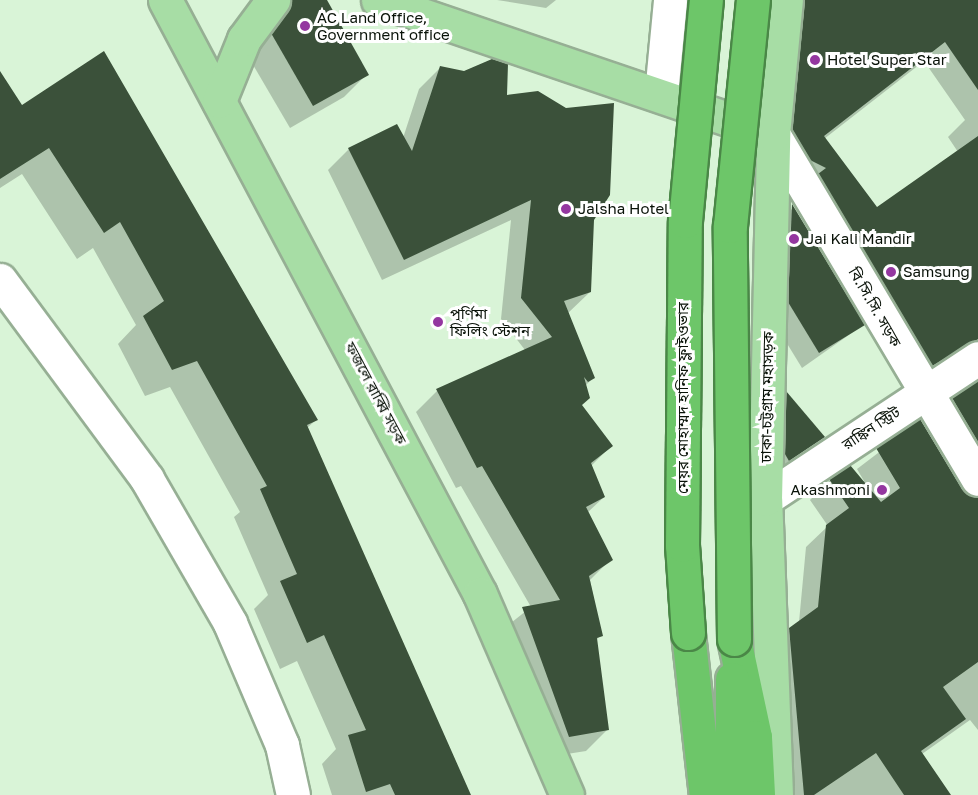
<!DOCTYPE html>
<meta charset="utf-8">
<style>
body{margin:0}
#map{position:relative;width:978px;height:795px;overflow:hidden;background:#d9f4d7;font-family:"Golos Text","Noto Sans Bengali",sans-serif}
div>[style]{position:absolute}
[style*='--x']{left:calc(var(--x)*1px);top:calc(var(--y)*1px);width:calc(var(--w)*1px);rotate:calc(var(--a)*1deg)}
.shadow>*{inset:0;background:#0003}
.building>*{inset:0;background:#3b513a}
.roads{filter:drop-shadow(2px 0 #96af94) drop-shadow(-2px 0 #96af94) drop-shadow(0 2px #96af94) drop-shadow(0 -2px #96af94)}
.minor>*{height:33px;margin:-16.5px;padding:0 16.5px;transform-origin:16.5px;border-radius:16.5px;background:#fff}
.major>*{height:33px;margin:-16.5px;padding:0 16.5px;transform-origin:16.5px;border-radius:16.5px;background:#a7dda5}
.highway>*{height:33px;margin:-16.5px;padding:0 16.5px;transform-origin:16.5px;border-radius:16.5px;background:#6dc669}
.bridges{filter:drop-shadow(2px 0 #4a8747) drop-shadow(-2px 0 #4a8747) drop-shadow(0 2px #4a8747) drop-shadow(0 -2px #4a8747)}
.highway-bridge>*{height:33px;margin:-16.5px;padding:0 16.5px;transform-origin:16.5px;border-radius:16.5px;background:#6dc669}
.dots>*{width:16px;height:16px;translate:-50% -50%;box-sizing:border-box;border:3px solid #fff;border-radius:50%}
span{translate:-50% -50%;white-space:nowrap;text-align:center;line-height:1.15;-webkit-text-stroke:6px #fff;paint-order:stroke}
.poi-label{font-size:15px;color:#091208}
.left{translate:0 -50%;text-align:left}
.right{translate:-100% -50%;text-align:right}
.street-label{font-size:15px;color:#091208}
</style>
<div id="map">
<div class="shadow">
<div style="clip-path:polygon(280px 0,325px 0,367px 74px,344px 97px,290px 128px,249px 58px)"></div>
<div style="clip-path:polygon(497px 0,556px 0,546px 8px)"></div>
<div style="clip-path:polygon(evenodd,797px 0,978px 0,978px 342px,912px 385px,772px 151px,797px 0,924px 61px,965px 120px,948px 137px,958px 152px,877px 209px,824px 139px,924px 61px)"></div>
<div style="clip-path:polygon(441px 67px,506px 97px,592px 219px,590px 292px,567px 314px,593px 378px,585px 386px,580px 406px,611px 446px,590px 467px,604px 497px,587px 513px,611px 559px,590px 580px,601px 635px,596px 640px,607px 730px,586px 751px,548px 757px,502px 630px,531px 607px,461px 486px,456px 488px,416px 412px,437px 391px,525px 350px,501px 319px,511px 220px,382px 280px,328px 170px,349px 149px,403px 138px,419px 89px)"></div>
<div style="clip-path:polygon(0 74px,21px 107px,316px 420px,307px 428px,470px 795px,332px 795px,322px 764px,336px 749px,297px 661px,280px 669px,254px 609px,268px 595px,234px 517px,240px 512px,170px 387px,145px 396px,118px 344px,136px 325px,93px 248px,77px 259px,22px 174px,0 188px)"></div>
<div style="clip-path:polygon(790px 207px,863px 325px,802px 368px,772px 319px,775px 223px)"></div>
<div style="clip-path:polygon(978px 381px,978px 730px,970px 720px,922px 754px,949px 795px,783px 795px,769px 650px,799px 622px,806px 547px,828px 526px,810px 500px,830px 480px,864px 481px,857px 469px,920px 421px,961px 490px,975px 498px,933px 419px)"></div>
<div style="clip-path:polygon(786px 393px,823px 437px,781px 467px,779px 401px)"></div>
</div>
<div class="building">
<div style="clip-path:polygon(291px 0,327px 0,369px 75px,313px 106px,271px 33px)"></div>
<div style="clip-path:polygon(804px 0,978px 0,978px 90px,945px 42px,824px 136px,877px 207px,978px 136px,978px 339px,932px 366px,818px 174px,826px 168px,810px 160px,792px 130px)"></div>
<div style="clip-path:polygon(104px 51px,318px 420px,307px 425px,471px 795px,395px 795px,390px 784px,366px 792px,348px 735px,366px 730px,324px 635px,307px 643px,280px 581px,297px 574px,260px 489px,267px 486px,197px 361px,172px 370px,143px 316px,164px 301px,120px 222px,104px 233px,49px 148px,0 179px,0 71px,22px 105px)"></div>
<div style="clip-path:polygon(492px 59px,508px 64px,507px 95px,538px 91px,566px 108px,614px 103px,610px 195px,594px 220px,591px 292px,564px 301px,595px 378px,588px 382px,584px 377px,590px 398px,582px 405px,613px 446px,591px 463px,605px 497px,586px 507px,613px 560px,589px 576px,603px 636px,597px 638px,609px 730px,569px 737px,522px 607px,560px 600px,482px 466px,477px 468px,436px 389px,552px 337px,521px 298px,531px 200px,404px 260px,348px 148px,397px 124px,412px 151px,440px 66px,464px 71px)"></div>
<div style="clip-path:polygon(792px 204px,865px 325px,819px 353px,788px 302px)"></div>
<div style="clip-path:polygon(978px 380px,978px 442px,952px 398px)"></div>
<div style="clip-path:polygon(786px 391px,825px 437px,789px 461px,785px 454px)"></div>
<div style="clip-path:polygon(920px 419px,962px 489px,978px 498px,978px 662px,943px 687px,966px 719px,921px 751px,951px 795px,904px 795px,876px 753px,814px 795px,804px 795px,789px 628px,818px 607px,826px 525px,849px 508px,829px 479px,850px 465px,881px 502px,900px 488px,876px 448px)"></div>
</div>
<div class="roads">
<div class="minor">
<div style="--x:661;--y:94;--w:94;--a:-84.5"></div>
<div style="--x:773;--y:134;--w:401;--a:59.3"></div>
<div style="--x:0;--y:280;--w:247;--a:53.5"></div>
<div style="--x:147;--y:479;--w:166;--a:60"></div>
<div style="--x:230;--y:623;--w:133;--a:66.9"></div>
<div style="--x:282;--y:745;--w:51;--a:77.6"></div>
<div style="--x:765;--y:499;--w:255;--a:-33.5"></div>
</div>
<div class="major">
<div style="--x:165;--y:0;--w:672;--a:62.06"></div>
<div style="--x:480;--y:594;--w:219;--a:66.6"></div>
<div style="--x:378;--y:0;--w:410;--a:18.8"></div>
<div style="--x:219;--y:101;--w:67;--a:-68"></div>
<div style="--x:244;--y:39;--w:49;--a:-53.4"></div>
<div style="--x:776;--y:795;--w:296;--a:-92.1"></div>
<div style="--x:765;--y:499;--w:365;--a:-88.7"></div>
<div style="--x:773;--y:134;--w:135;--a:-84.5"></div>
</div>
<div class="highway">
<div style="--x:688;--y:633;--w:163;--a:83.7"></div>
<div style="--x:734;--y:639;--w:100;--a:77.9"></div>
<div style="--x:755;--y:737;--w:58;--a:87"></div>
<div style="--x:732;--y:795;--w:116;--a:-90"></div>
</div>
</div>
<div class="bridges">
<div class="highway-bridge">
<div style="--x:688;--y:633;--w:88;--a:-93.9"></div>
<div style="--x:682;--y:545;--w:324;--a:-89.5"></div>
<div style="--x:685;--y:221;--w:222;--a:-84.6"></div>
<div style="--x:734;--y:639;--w:413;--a:-90.6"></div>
<div style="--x:730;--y:226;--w:227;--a:-84.2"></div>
</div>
</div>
<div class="dots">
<div style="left:305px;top:26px;background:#9437a0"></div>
<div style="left:815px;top:60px;background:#9437a0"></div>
<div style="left:566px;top:209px;background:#9437a0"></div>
<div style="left:794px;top:239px;background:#9437a0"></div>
<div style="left:891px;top:272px;background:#9437a0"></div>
<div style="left:438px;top:322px;background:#9437a0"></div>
<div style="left:882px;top:490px;background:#9437a0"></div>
</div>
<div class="poi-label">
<span class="left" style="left:317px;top:26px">AC Land Office,<br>Government office</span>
<span class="left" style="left:827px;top:60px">Hotel Super Star</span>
<span class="left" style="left:578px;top:209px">Jalsha Hotel</span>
<span class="left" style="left:806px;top:239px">Jai Kali Mandir</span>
<span class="left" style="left:903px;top:272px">Samsung</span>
<span class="left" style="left:450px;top:322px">পূর্ণিমা<br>ফিলিং স্টেশন</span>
<span class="right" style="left:870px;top:490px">Akashmoni</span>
</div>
<div class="street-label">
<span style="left:875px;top:307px;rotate:60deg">বি.সি.সি. সড়ক</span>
<span style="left:376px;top:393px;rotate:62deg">ফজলে রাব্বি সড়ক</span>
<span style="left:767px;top:397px;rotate:-89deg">ঢাকা-চট্টগ্রাম মহাসড়ক</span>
<span style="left:683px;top:398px;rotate:-90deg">মেয়র মোহাম্মদ হানিফ ফ্লাইওভার</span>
<span style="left:871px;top:428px;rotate:-33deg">রাঙ্কিন স্ট্রিট</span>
</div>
</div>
